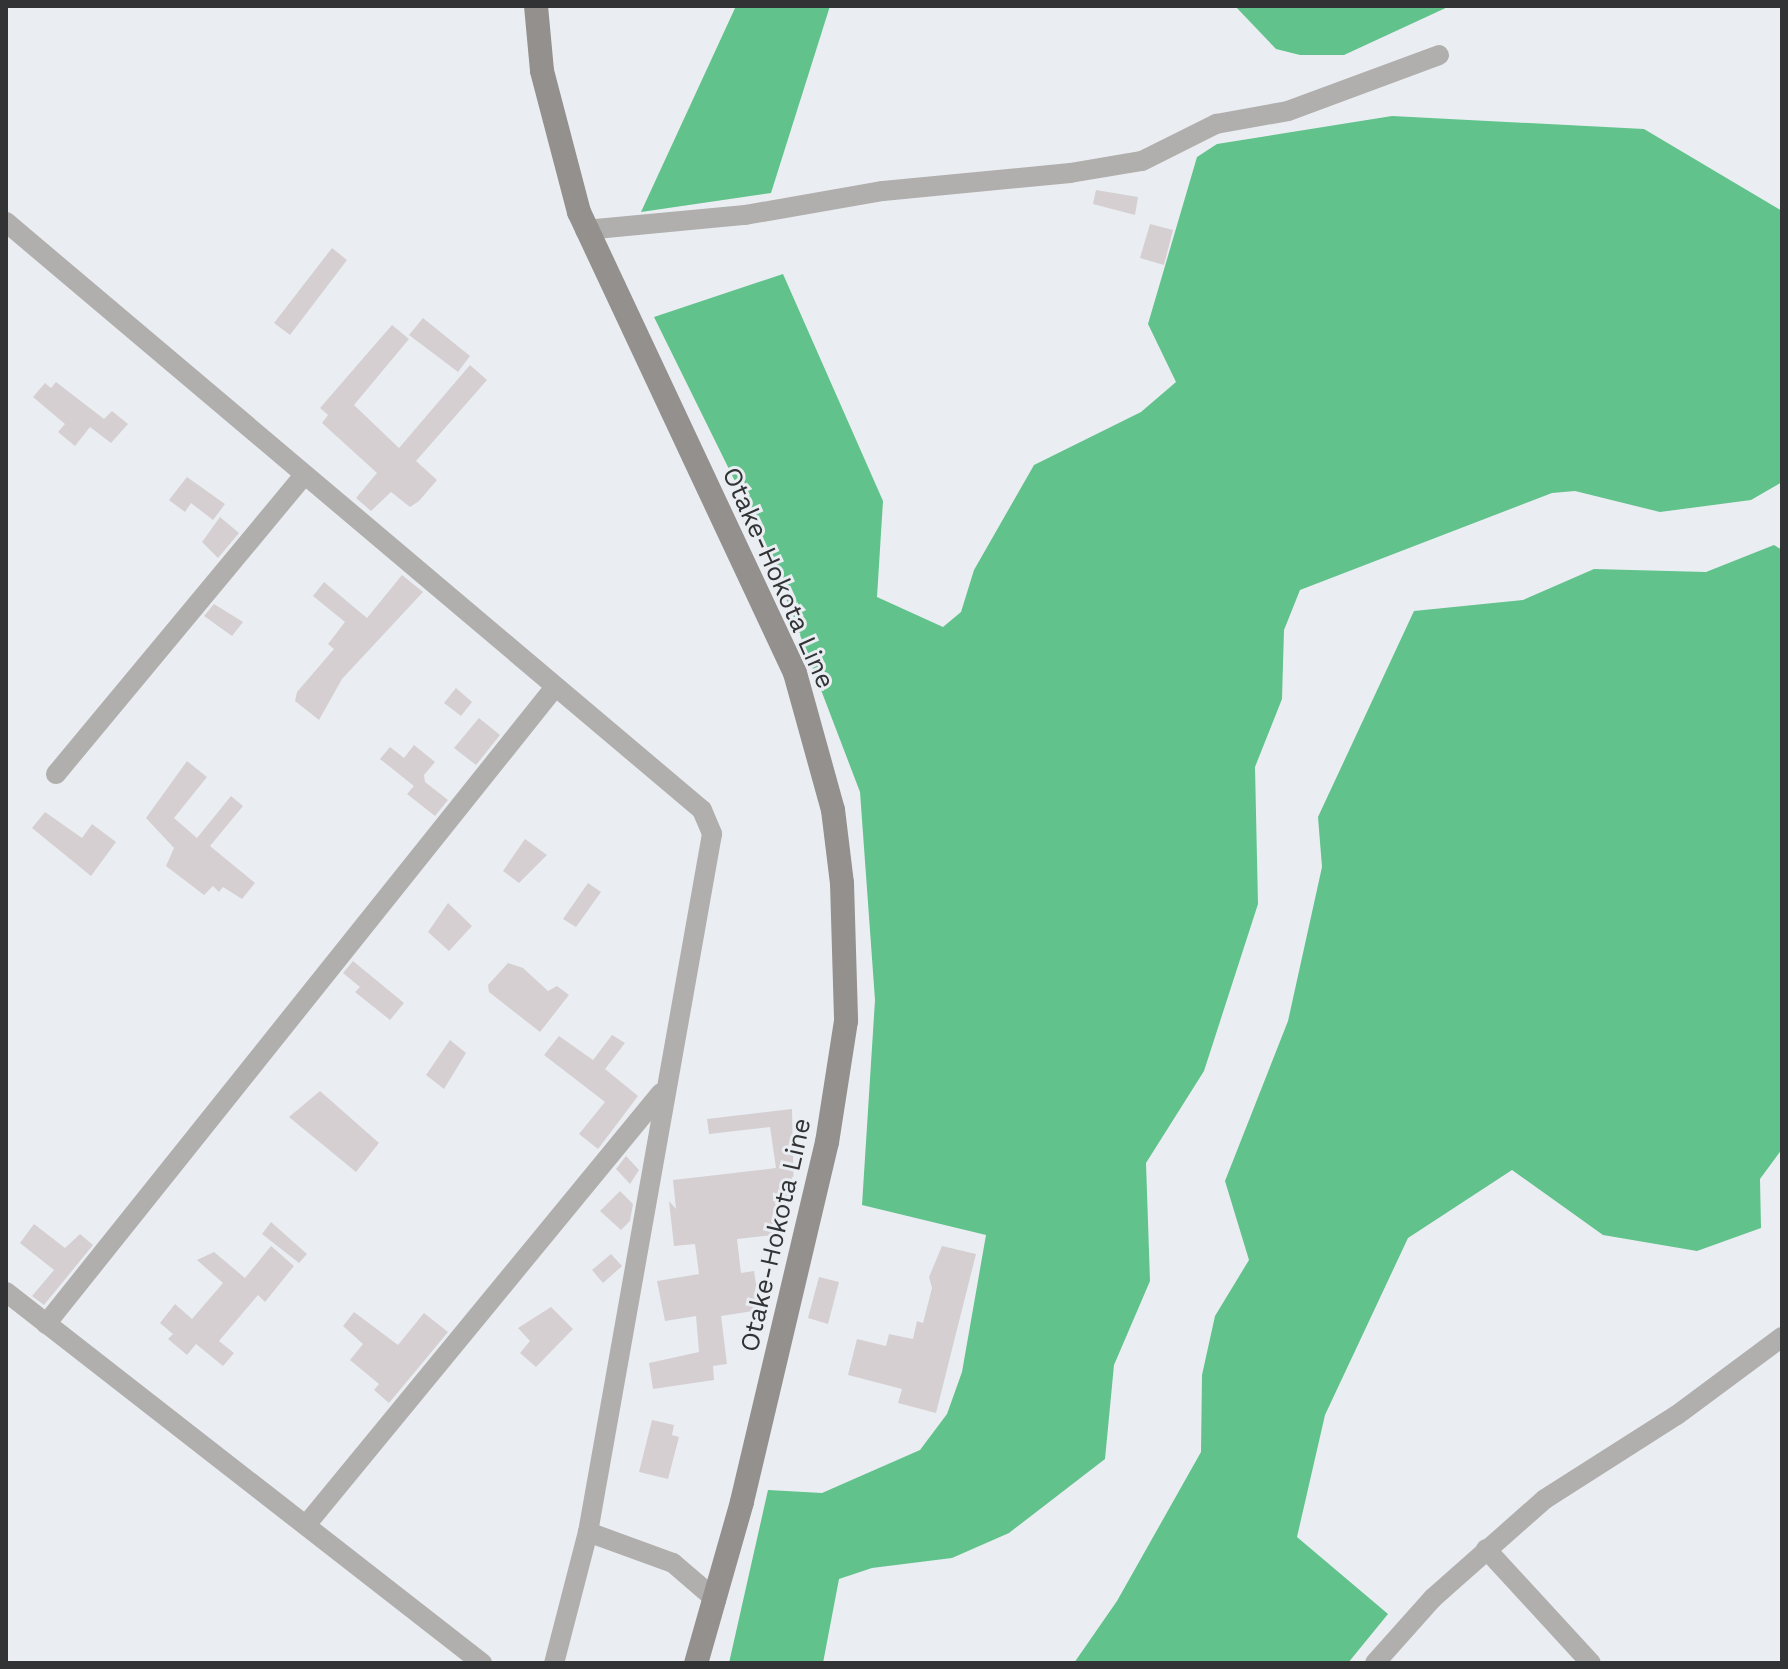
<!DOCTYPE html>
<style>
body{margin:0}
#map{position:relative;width:1788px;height:1669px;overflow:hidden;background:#eaeef2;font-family:"Work Sans",sans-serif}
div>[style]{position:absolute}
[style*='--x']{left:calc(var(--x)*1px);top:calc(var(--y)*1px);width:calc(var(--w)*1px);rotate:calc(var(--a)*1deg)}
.forest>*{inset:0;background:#61c28c}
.building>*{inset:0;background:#d5cfd1}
.street>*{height:20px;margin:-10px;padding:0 10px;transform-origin:10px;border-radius:10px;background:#b1afad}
.secondary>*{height:24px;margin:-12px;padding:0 12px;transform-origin:12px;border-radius:12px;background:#93908e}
span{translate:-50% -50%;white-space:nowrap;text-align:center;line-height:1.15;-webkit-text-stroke:6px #eaeef2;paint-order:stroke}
.street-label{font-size:26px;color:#313335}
.frame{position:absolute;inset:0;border:8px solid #313335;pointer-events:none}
</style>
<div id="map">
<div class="forest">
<div style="clip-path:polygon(736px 6px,830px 6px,771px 193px,641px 212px)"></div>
<div style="clip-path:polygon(1235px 6px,1450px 6px,1344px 55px,1300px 55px,1276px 49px)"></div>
<div style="clip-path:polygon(1392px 116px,1644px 129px,1782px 211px,1782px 482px,1751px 500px,1660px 512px,1575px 491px,1552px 493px,1300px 590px,1284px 630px,1282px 699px,1255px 767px,1258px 904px,1204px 1071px,1146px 1163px,1150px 1281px,1114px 1365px,1105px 1459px,1009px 1533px,952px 1558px,872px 1568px,839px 1579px,823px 1663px,729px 1663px,768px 1490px,822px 1493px,920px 1450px,947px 1414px,962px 1372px,986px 1235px,862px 1205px,875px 1000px,860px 792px,763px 538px,654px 317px,783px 274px,883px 501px,877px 597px,943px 627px,961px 612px,974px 570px,1034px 465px,1141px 412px,1176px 382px,1148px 324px,1197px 157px,1217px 144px)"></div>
<div style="clip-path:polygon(1774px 545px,1782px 550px,1782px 1149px,1760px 1179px,1761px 1228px,1697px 1251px,1603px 1235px,1512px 1170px,1408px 1238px,1325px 1415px,1297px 1537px,1388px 1614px,1348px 1663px,1074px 1663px,1117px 1601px,1201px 1452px,1202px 1375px,1215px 1316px,1249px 1260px,1225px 1181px,1288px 1021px,1322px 867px,1318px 817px,1414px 611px,1523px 600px,1594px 569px,1706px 572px)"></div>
</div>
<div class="building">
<div style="clip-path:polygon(1096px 190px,1138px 197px,1135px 215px,1093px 204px)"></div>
<div style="clip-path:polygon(1150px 224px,1173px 230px,1164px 265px,1140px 258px)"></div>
<div style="clip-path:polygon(332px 248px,347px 260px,290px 335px,274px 323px)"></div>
<div style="clip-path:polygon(423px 318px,470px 356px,458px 372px,409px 335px)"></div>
<div style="clip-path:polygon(392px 325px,409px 339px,354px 405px,399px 448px,470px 365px,487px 380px,416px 461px,437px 480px,419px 501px,410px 507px,391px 492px,371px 511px,356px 498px,377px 473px,322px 423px,328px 415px,320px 408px)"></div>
<div style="clip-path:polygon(56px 382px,104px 419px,112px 411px,128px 424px,111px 443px,90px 427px,75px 446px,58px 432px,65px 424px,33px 397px,45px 383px,51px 388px)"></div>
<div style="clip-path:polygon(187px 477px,225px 504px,213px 520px,191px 503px,185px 512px,169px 500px)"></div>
<div style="clip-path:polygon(220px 517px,239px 533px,218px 558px,202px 542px)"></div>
<div style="clip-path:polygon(402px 575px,423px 592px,342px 679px,319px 720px,295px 701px,297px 692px,334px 649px,328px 644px,345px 622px,313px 596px,324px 582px,367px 618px)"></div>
<div style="clip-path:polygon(214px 604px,243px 622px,232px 636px,204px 616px)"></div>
<div style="clip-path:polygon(456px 688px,472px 702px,461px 716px,444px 703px)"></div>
<div style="clip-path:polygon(479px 718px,500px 735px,476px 765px,454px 748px)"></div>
<div style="clip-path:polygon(414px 745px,435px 762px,424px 775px,425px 782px,448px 800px,435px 816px,407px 794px,414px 786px,380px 759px,390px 747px,404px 758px)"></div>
<div style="clip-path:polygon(187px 761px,207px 777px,174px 818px,197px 838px,231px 796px,243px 806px,210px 846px,255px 883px,242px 899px,223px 887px,219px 892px,213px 886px,204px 895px,166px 866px,174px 848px,146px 818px)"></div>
<div style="clip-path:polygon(45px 812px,82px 838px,92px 824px,116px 842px,91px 876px,32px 828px)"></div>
<div style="clip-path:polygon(525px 839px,547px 855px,519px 883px,503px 871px)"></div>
<div style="clip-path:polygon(588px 883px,601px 892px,576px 927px,563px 919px)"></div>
<div style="clip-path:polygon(448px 903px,472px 926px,449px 951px,428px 932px)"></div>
<div style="clip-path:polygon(353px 961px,404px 1003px,390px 1020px,355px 992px,360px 987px,343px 973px)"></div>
<div style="clip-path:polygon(508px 963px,523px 968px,548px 991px,557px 986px,569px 995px,540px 1032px,489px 992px,488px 985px)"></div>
<div style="clip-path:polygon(612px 1035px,625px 1043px,605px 1069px,638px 1096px,598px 1149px,579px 1134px,605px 1102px,544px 1055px,559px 1036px,593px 1060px)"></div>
<div style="clip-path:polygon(450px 1040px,466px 1053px,444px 1089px,426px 1075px)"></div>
<div style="clip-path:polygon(320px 1091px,379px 1143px,356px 1172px,289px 1117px)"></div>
<div style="clip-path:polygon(792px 1109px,794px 1198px,778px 1199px,782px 1234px,737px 1239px,741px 1273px,754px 1271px,760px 1310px,721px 1316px,727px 1364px,713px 1366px,714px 1380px,653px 1389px,649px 1363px,699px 1352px,696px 1316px,665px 1321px,657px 1281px,699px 1274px,695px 1244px,674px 1246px,669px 1201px,676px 1209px,673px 1180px,776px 1168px,770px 1127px,709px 1134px,707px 1119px)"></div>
<div style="clip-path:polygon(626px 1156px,639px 1170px,630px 1184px,616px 1169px)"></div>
<div style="clip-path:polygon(620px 1191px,633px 1204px,630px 1221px,621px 1230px,600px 1211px)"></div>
<div style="clip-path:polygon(271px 1222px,307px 1254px,299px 1263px,262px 1234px)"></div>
<div style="clip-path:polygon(34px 1224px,65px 1248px,80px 1234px,93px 1245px,44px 1305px,32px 1296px,54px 1270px,20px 1243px)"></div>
<div style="clip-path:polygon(271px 1246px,294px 1266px,265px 1302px,258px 1295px,219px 1341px,234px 1353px,223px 1366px,196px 1344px,187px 1355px,168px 1339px,173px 1334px,160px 1323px,175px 1304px,192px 1319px,223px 1283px,197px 1260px,214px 1252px,245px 1278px)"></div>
<div style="clip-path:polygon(942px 1246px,976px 1254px,936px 1413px,898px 1403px,902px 1389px,848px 1375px,857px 1339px,886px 1346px,889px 1334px,913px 1339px,917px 1321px,923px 1323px,932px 1288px,929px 1277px)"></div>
<div style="clip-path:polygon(611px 1254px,622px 1266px,603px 1283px,592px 1270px)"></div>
<div style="clip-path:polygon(819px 1277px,839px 1282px,828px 1324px,808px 1318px)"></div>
<div style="clip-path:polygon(551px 1307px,573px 1329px,536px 1367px,520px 1353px,530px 1341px,518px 1328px)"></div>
<div style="clip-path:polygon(354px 1312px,398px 1345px,424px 1313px,448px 1332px,389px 1403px,374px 1390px,379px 1384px,350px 1360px,363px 1344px,343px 1326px)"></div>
<div style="clip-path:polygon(652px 1420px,674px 1425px,672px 1435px,679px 1437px,668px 1479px,639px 1472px)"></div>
</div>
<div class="street">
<div style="--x:6;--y:222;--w:911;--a:40.19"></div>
<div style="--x:702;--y:810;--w:26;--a:67"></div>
<div style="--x:712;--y:834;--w:709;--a:100.07"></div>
<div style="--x:588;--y:1532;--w:135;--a:104.5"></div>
<div style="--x:585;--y:230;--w:161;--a:-5.4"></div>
<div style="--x:745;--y:215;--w:140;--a:-9.9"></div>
<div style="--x:883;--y:191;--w:188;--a:-5.5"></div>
<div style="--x:1070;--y:173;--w:73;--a:-9.5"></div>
<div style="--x:1142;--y:161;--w:83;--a:-26.6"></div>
<div style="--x:1216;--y:124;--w:73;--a:-10.2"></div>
<div style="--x:1288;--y:111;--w:161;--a:-20.3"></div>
<div style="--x:56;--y:774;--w:387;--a:-50.3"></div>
<div style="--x:6;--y:1292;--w:604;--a:37.93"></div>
<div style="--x:46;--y:1324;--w:815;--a:-51.37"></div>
<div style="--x:306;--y:1525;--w:559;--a:-50.59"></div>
<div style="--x:588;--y:1532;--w:90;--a:20"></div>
<div style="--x:673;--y:1563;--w:57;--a:40.7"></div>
<div style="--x:1486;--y:1549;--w:155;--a:47.4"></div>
<div style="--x:1375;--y:1663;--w:87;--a:-48.3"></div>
<div style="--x:1433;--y:1598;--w:149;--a:-41.5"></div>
<div style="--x:1545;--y:1499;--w:156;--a:-32.5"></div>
<div style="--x:1677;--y:1415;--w:131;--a:-36.6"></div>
</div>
<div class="secondary">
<div style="--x:536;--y:6;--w:65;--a:84.7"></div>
<div style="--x:542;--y:71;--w:146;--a:75.3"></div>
<div style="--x:579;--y:212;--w:509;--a:64.89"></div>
<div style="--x:795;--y:673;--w:142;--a:74.5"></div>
<div style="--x:833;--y:810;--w:74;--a:83"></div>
<div style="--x:842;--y:883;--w:138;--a:88.3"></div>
<div style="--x:846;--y:1021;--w:122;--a:98.9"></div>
<div style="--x:827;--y:1142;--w:370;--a:103.3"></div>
<div style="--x:742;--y:1502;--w:167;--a:105.9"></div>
</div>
<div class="street-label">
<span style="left:778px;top:578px;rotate:66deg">Otake-Hokota Line</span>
<span style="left:776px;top:1235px;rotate:-77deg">Otake-Hokota Line</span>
</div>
<div class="frame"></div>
</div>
